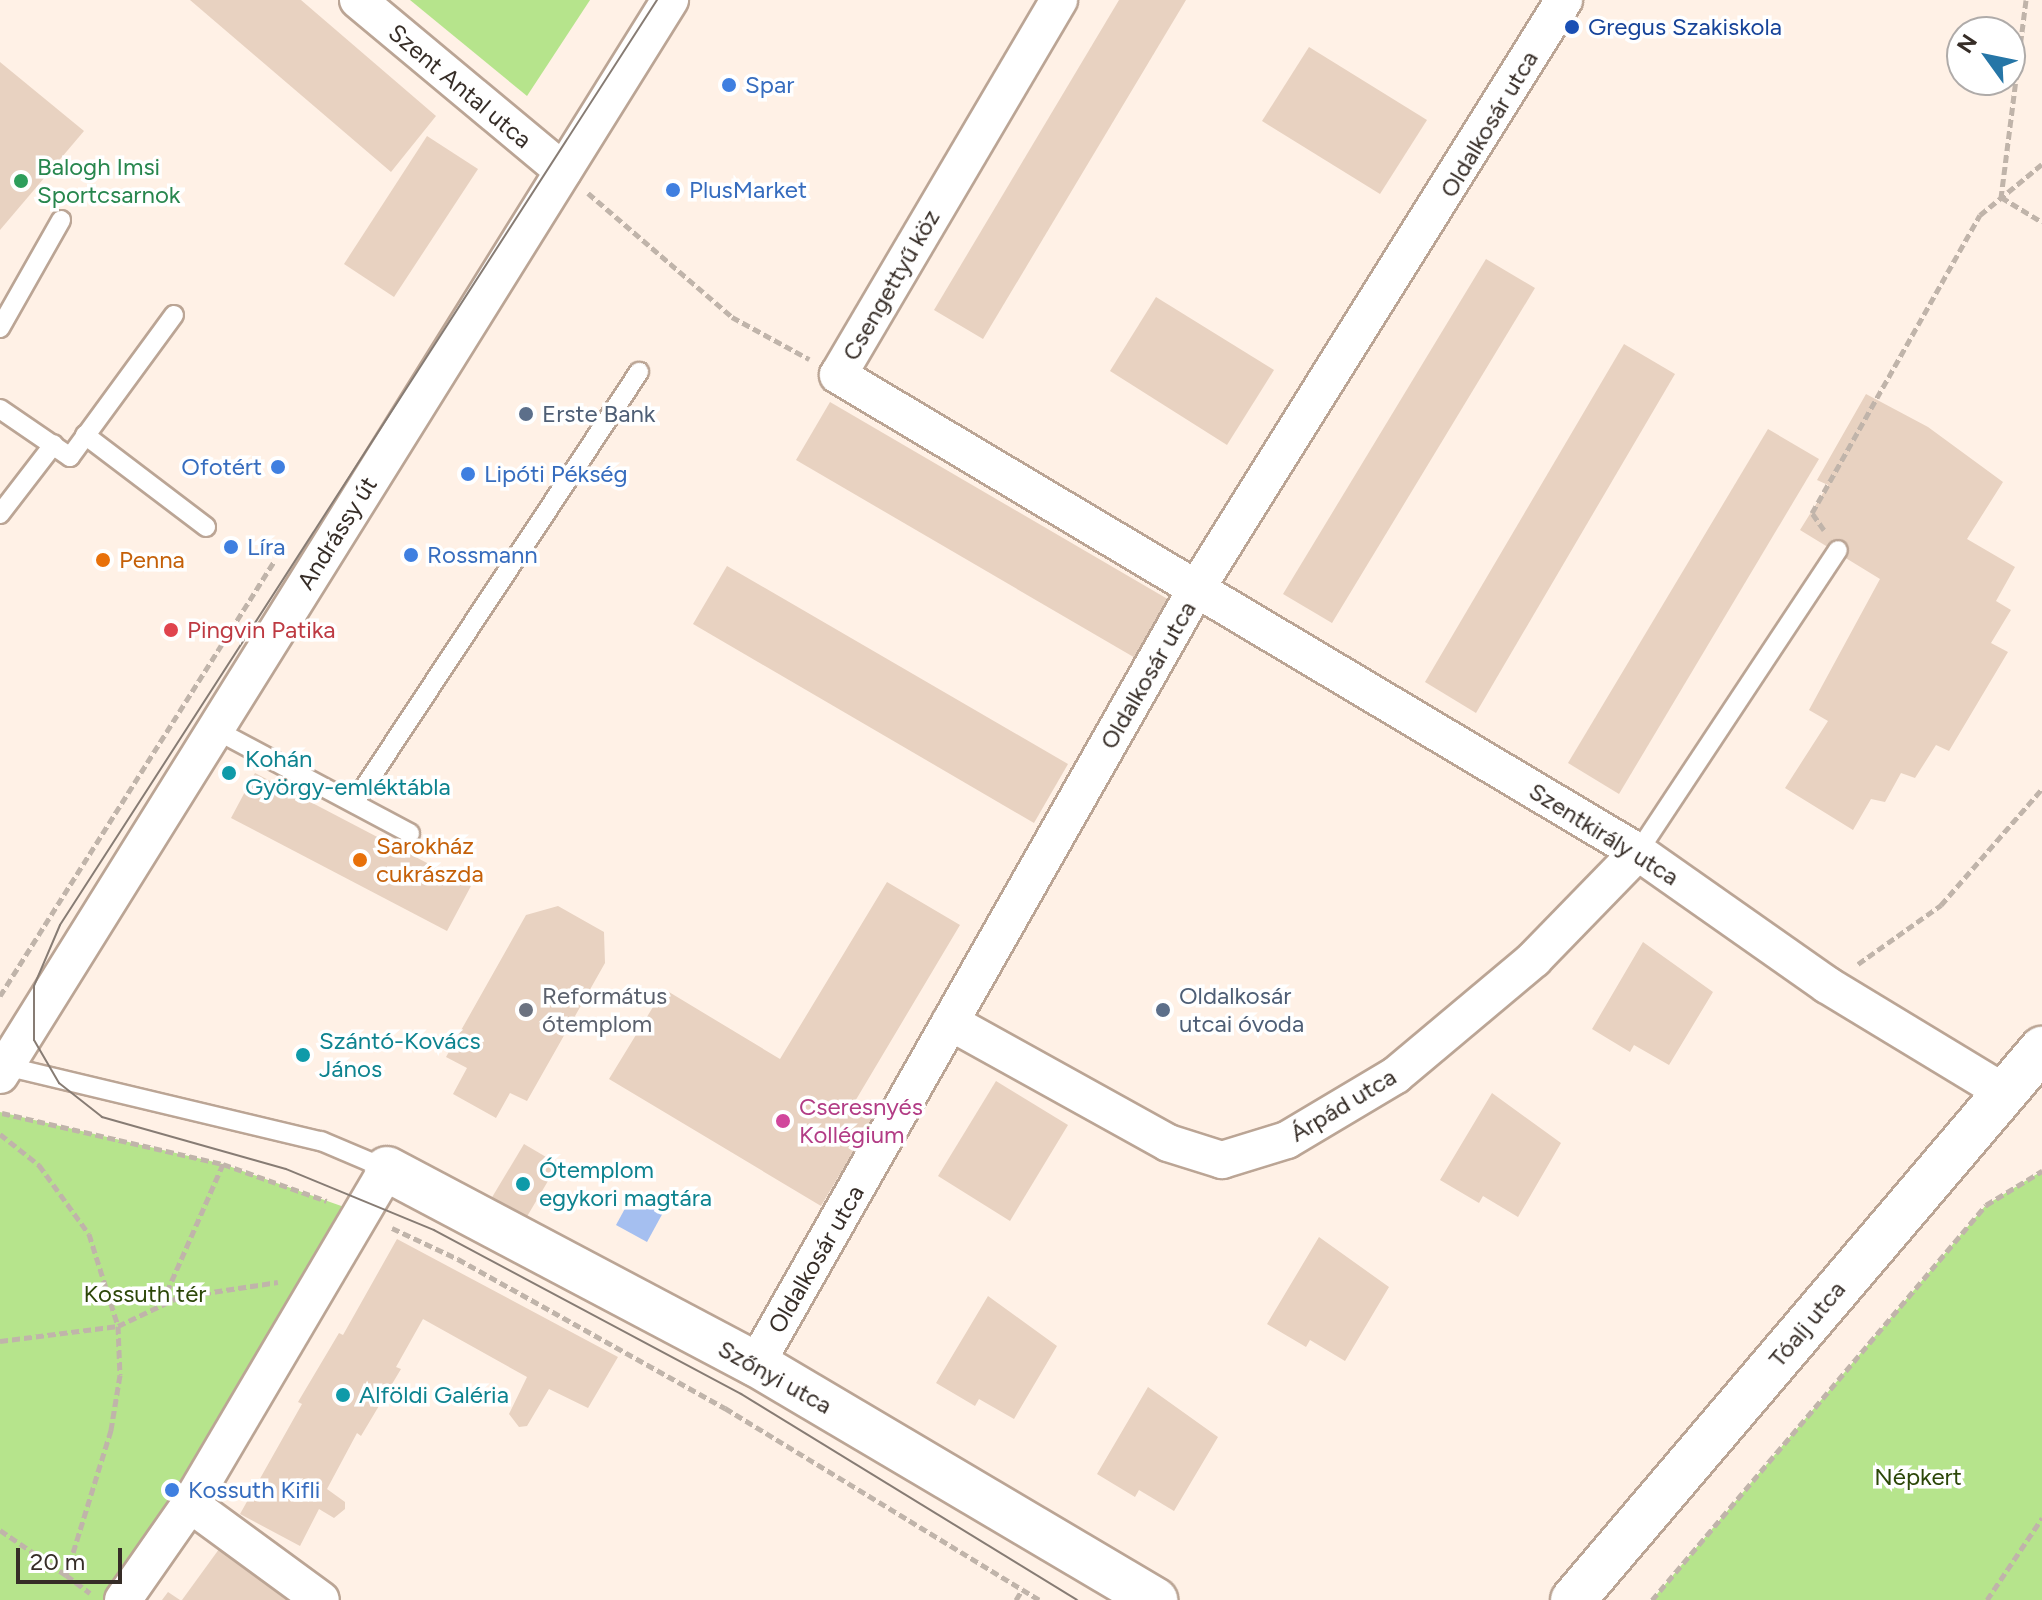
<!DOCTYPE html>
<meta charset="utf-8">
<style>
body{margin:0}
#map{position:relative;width:2042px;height:1600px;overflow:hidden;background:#fff1e6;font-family:Figtree,sans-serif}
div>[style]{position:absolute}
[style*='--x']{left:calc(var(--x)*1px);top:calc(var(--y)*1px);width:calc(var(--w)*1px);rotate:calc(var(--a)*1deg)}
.green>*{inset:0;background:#b6e48c}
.water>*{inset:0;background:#a5bff0}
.building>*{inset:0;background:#e8d2c1}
.path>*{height:5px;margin-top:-2.5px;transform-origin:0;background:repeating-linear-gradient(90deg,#c0b4aa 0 8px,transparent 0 12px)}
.roads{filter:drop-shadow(2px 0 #bba595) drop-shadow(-2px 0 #bba595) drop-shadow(0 2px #bba595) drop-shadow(0 -2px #bba595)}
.lane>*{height:18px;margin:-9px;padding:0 9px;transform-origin:9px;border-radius:9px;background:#fff}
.street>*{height:36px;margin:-18px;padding:0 18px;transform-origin:18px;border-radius:18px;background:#fff}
.secondary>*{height:44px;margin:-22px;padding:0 22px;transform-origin:22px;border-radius:22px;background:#fff}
.tram>*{height:2px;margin:-1px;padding:0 1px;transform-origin:1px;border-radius:1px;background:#877c74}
.dots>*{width:22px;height:22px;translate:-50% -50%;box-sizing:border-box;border:4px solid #fff;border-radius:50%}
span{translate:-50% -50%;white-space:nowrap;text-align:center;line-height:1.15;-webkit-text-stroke:7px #fff;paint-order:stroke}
.transit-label{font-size:24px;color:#164399}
.left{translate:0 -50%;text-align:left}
.shop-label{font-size:24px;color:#366cbe}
.right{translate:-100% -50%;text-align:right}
.street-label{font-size:24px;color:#362d27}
.leisure-label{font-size:24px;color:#27864d}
.service-label{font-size:24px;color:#4e5e75}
.food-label{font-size:24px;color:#c56008}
.health-label{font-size:24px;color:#be3a42}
.culture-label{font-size:24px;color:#0d838f}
.worship-label{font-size:24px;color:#5b616d}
.hotel-label{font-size:24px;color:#b23c85}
.park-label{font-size:24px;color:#2c4708}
.north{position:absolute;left:1946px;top:16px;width:80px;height:80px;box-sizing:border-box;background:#fff;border:2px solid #afaba9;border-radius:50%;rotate:303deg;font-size:22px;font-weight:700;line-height:32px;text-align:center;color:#362d27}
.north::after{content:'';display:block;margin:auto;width:28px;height:36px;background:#2676a7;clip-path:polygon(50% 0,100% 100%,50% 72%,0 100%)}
.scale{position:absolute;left:16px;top:1548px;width:106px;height:36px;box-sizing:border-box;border:4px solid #362d27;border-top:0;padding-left:10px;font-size:24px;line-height:28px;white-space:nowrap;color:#362d27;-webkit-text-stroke:6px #fff;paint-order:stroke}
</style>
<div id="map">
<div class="green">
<div style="clip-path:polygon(410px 0,590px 0,527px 96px)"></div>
<div style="clip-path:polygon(0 1112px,223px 1164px,361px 1213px,123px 1600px,0 1600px)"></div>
<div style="clip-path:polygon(2042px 1171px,2042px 1600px,1652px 1600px,1986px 1205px)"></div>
</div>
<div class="water">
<div style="clip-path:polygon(634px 1192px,665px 1209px,647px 1242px,616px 1225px)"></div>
</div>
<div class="building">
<div style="clip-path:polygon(190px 0,301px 0,436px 116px,391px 172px)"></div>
<div style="clip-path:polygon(1119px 0,1186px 0,983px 339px,934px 310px)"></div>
<div style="clip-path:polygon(1309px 47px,1427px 120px,1380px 194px,1262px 121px)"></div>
<div style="clip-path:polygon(0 62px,84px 131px,0 230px)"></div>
<div style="clip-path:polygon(427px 136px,478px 169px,394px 297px,344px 264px)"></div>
<div style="clip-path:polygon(1486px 259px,1535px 288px,1332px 623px,1283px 594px)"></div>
<div style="clip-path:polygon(1156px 297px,1274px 370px,1227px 445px,1110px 371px)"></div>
<div style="clip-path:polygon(1624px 344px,1675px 374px,1476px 713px,1425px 682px)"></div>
<div style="clip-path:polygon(1866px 394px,1928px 427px,2003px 482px,1967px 539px,2015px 567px,1996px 601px,2011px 610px,1991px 643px,2008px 652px,1949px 751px,1936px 745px,1915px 778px,1901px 773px,1885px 802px,1871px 799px,1853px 830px,1785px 788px,1828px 721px,1809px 710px,1880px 579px,1800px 530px,1828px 485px,1817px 480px)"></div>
<div style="clip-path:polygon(830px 402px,1171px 601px,1137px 659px,796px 460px)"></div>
<div style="clip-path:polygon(1768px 429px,1819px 459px,1619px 794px,1568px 763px)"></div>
<div style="clip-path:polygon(727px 566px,1068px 764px,1034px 823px,693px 624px)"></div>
<div style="clip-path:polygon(255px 773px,471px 886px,447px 931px,231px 818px)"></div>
<div style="clip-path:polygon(887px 882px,960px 925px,854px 1103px,875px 1115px,821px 1206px,609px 1079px,664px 989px,780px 1059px)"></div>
<div style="clip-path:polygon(558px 906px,604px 932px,605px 963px,527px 1101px,510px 1093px,496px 1118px,453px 1094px,467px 1068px,446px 1057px,526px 915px)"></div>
<div style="clip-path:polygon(1643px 942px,1713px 992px,1669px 1065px,1634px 1045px,1630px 1052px,1592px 1029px)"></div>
<div style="clip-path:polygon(996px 1081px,1068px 1125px,1010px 1221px,938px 1176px)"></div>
<div style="clip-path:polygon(1492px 1093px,1561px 1143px,1518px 1217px,1483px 1196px,1479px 1203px,1440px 1180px)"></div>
<div style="clip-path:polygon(524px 1144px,558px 1164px,522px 1225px,488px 1204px)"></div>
<div style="clip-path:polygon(1319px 1237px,1389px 1287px,1345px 1361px,1310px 1340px,1306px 1347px,1267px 1324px)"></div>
<div style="clip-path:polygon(397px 1239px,618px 1357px,588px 1408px,549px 1389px,527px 1426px,519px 1427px,509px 1414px,527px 1377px,423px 1319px,396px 1367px,401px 1369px,361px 1436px,357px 1433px,327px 1489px,345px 1502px,345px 1509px,334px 1518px,319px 1509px,300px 1546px,240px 1514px,302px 1404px,298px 1402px,339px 1333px,343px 1335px)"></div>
<div style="clip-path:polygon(988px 1296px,1057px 1346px,1014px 1419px,979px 1399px,975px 1406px,936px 1383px)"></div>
<div style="clip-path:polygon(1148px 1387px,1218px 1437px,1174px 1511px,1139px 1490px,1135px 1497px,1097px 1474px)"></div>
<div style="clip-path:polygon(222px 1545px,298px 1600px,182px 1600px)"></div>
<div style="clip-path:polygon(168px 1592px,180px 1600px,162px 1600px)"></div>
</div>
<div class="path">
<div style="--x:2026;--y:0;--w:199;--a:97.2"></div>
<div style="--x:2001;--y:197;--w:48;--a:31.4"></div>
<div style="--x:588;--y:193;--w:190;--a:40.7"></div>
<div style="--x:732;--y:317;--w:88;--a:28.6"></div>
<div style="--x:1824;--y:530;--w:21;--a:-125"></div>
<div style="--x:1812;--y:513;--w:342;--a:-60.6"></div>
<div style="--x:1980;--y:215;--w:80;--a:-39.4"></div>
<div style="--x:1858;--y:964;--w:102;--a:-35.4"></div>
<div style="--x:1941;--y:905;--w:154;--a:-49"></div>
<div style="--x:0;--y:996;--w:515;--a:-57.76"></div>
<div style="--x:2;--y:1113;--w:227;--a:13"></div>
<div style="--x:223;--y:1164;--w:110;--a:19.6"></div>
<div style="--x:0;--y:1134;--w:50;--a:38.5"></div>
<div style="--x:39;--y:1165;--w:85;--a:54.1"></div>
<div style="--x:89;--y:1234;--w:96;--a:72.5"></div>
<div style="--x:118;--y:1326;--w:49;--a:87.7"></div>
<div style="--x:120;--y:1375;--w:56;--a:99.3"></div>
<div style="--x:111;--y:1430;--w:152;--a:107.2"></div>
<div style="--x:66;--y:1575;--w:30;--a:37"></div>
<div style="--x:392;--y:1228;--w:73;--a:25.2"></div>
<div style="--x:458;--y:1259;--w:306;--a:29.2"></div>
<div style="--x:725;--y:1408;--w:368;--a:31.4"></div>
<div style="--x:162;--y:1303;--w:152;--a:-66.3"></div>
<div style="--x:0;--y:1341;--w:119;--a:-7.2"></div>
<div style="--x:118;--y:1326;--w:68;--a:-25.4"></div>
<div style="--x:179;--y:1297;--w:100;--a:-8.6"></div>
<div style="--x:0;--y:1530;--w:80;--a:34.3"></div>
<div style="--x:1016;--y:1600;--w:12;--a:-59"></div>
<div style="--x:1652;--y:1600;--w:517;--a:-49.78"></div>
<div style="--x:1986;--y:1205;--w:66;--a:-31.3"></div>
<div style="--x:1987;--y:1600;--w:99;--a:-56.1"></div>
</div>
<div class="roads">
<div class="lane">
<div style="--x:0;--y:328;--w:124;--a:-60.5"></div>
<div style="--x:0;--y:409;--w:85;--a:34.4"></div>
<div style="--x:70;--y:457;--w:176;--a:-53.8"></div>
<div style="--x:85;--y:435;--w:152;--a:37.2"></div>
<div style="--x:0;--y:514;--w:88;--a:-52.4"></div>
<div style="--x:214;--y:729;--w:222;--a:28"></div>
<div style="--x:354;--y:803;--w:517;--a:-56.53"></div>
<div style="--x:1638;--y:852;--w:362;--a:-56.5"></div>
<div style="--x:5;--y:1066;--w:325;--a:13.4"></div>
<div style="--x:321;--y:1141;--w:72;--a:23"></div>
</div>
<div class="street">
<div style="--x:358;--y:0;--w:267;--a:39.8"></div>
<div style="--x:1059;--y:0;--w:435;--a:120.5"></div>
<div style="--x:838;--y:375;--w:931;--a:30.81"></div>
<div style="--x:1638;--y:852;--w:231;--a:35.1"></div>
<div style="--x:1827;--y:985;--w:207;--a:31.2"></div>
<div style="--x:950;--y:1022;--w:249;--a:29"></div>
<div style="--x:1168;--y:1143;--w:57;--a:17.5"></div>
<div style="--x:1222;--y:1160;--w:68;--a:-17.1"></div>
<div style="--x:1287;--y:1140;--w:127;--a:-30.8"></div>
<div style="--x:1396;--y:1075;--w:180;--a:-40"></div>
<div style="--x:1534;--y:959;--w:149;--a:-45.8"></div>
<div style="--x:0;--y:1075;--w:1267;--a:-58.07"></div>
<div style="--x:756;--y:1364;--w:895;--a:-60.4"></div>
<div style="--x:1198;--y:586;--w:691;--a:-58.01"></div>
<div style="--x:190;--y:1504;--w:162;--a:36.2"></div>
<div style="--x:123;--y:1600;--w:117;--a:-55.1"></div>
<div style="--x:190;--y:1504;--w:389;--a:-59.5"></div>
</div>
<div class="secondary">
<div style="--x:387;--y:1169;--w:417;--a:27.9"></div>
<div style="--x:756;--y:1364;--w:464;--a:30.6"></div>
<div style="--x:1573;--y:1600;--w:724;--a:-49.6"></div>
</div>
</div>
<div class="tram">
<div style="--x:657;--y:0;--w:1101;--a:122.84"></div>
<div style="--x:60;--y:925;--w:66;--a:113.1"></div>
<div style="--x:34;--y:986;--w:54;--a:90"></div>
<div style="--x:34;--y:1040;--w:50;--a:59.8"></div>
<div style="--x:59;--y:1083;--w:55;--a:38.3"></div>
<div style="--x:102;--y:1117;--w:191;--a:15.8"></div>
<div style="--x:286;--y:1169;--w:160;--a:22.4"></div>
<div style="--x:434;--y:1230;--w:348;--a:28.1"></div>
<div style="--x:741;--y:1394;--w:394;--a:31.5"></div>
</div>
<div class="dots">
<div style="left:1572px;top:27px;background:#1a4fb4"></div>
<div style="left:729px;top:85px;background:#3f7fe0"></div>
<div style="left:21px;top:181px;background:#2e9e5b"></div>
<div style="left:673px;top:190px;background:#3f7fe0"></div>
<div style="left:526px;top:414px;background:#5c6f8a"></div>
<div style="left:278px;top:467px;background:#3f7fe0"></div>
<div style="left:468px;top:474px;background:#3f7fe0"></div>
<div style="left:231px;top:547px;background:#3f7fe0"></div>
<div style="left:411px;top:555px;background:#3f7fe0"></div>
<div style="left:103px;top:560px;background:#e8710a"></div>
<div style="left:171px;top:630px;background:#e0444e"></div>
<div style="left:229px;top:773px;background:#0f9aa8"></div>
<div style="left:360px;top:860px;background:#e8710a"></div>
<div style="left:526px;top:1010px;background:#6b7280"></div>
<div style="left:1163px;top:1010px;background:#5c6f8a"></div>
<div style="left:303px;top:1055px;background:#0f9aa8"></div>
<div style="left:783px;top:1121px;background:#d1479c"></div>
<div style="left:523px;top:1184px;background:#0f9aa8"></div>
<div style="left:343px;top:1395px;background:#0f9aa8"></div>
<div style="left:172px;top:1490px;background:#3f7fe0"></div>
</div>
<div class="transit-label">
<span class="left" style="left:1588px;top:27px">Gregus Szakiskola</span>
</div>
<div class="shop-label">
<span class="left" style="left:745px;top:85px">Spar</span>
<span class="left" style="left:689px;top:190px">PlusMarket</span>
<span class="right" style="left:262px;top:467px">Ofotért</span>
<span class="left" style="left:484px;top:474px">Lipóti Pékség</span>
<span class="left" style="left:247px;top:547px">Líra</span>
<span class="left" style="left:427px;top:555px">Rossmann</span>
<span class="left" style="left:188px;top:1490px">Kossuth Kifli</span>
</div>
<div class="street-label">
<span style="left:460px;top:86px;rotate:40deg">Szent Antal utca</span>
<span style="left:1489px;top:124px;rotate:-59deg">Oldalkosár utca</span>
<span style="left:891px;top:285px;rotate:-60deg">Csengettyű köz</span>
<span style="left:337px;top:533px;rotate:-58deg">Andrássy út</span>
<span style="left:1148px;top:675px;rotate:-60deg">Oldalkosár utca</span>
<span style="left:1604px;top:834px;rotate:32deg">Szentkirály utca</span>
<span style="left:1343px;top:1105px;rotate:-31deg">Árpád utca</span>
<span style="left:816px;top:1259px;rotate:-60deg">Oldalkosár utca</span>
<span style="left:1807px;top:1324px;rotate:-50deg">Tóalj utca</span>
<span style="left:775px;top:1377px;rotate:29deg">Szőnyi utca</span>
</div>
<div class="leisure-label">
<span class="left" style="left:37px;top:181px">Balogh Imsi<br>Sportcsarnok</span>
</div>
<div class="service-label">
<span class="left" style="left:542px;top:414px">Erste Bank</span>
<span class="left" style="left:1179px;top:1010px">Oldalkosár<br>utcai óvoda</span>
</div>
<div class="food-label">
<span class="left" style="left:119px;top:560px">Penna</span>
<span class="left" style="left:376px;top:860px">Sarokház<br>cukrászda</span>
</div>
<div class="health-label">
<span class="left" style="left:187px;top:630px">Pingvin Patika</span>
</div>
<div class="culture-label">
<span class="left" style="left:245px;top:773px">Kohán<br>György-emléktábla</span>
<span class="left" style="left:319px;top:1055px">Szántó-Kovács<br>János</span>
<span class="left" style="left:539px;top:1184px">Ótemplom<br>egykori magtára</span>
<span class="left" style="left:359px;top:1395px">Alföldi Galéria</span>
</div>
<div class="worship-label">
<span class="left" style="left:542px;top:1010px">Református<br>ótemplom</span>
</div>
<div class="hotel-label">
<span class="left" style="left:799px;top:1121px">Cseresnyés<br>Kollégium</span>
</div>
<div class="park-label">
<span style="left:145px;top:1294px">Kossuth tér</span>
<span style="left:1918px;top:1477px">Népkert</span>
</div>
<div class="north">N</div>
<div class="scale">20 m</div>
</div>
